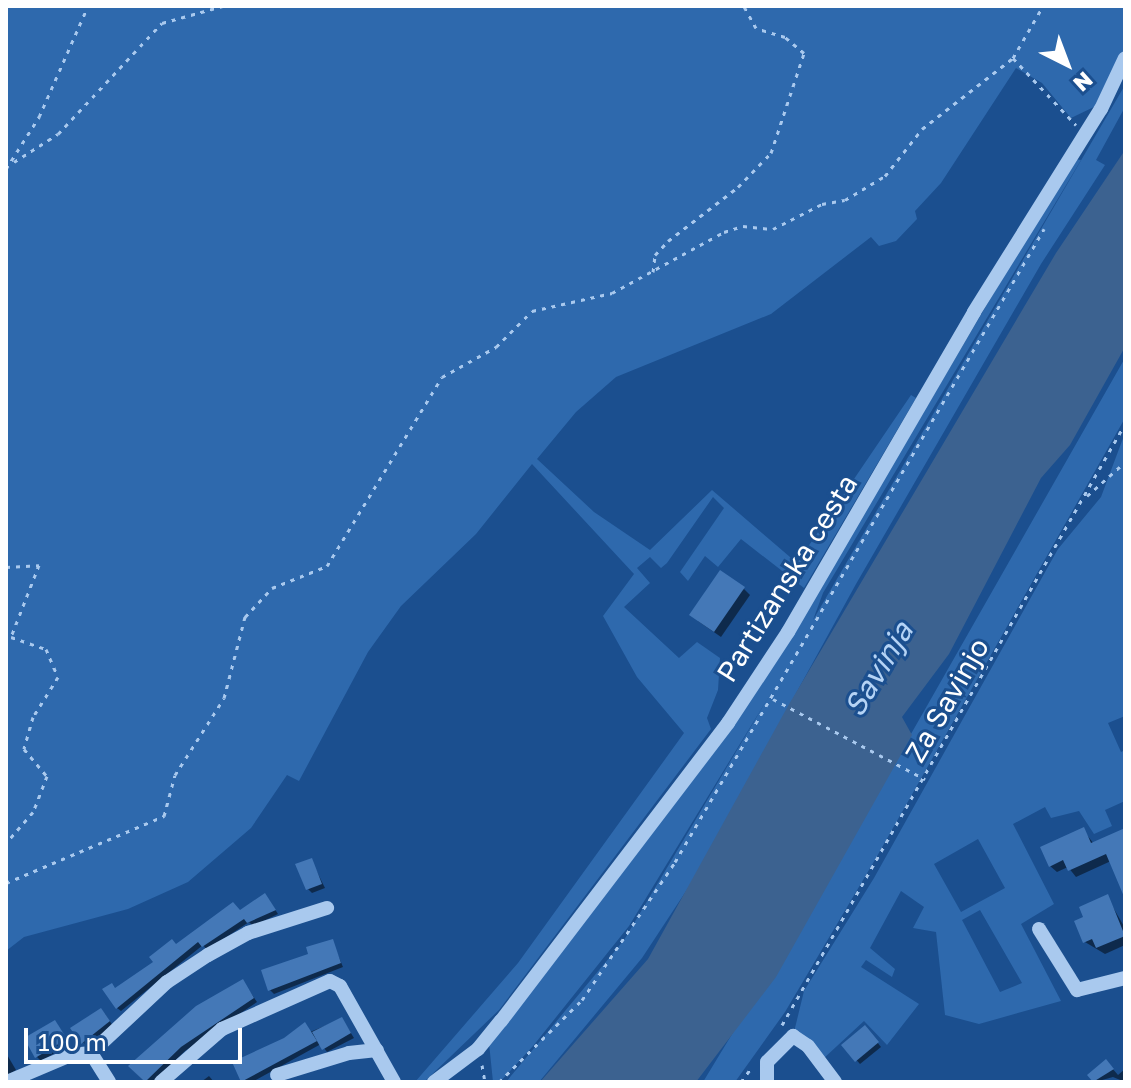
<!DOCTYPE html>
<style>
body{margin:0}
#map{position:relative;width:1131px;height:1088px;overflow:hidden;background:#1b4f8f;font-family:"Golos Text",sans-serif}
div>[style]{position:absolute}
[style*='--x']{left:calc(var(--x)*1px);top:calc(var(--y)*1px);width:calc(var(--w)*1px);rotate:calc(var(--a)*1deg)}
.green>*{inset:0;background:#2e69ad}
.water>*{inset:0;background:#3c6290}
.shadow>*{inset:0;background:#0007}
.building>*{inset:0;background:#4478b7}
.path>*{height:3px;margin-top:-1.5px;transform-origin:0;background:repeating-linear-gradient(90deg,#a9c9ee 0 4px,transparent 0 10px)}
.minor>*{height:14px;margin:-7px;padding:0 7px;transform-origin:7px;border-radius:7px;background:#a9c9ee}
span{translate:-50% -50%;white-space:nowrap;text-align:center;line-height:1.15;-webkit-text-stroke:6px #1b4f8f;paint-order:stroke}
.street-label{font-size:28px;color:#fff}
.water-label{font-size:30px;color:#b5d3f5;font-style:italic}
.frame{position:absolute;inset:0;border:8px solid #fff;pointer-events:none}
.north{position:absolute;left:1027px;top:24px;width:80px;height:80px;-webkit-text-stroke:6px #1b4f8f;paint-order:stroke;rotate:138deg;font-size:22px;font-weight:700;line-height:32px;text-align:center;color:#fff}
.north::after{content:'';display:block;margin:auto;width:28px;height:36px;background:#fff;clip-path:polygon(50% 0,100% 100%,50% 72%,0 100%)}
.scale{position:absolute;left:24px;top:1028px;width:218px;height:36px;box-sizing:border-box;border:4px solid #fff;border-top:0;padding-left:10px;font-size:24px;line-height:28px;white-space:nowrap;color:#fff;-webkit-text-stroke:6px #1b4f8f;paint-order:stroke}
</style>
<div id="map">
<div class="green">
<div style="clip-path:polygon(6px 6px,1125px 6px,1125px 47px,1096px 106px,1071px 118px,1042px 83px,1016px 68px,941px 183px,915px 211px,917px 219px,896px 241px,879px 246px,871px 237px,771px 314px,616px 377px,576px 412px,537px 459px,594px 512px,650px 550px,712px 490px,797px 563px,911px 395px,916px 398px,804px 588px,741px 539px,718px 567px,705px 556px,688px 581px,680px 572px,724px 508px,713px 497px,667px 563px,661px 568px,650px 557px,637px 568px,650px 583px,624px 607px,679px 658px,697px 642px,720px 658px,718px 690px,707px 718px,711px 729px,499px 1010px,424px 1082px,415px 1082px,518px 963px,684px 733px,637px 677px,603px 616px,634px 574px,532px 464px,476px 534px,401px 606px,368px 652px,299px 781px,287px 775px,251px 828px,188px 882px,128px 909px,24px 937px,6px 951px)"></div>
<div style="clip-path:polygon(1125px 85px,1125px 107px,1096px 160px,1105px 165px,1041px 264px,856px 584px,694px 879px,642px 958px,539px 1082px,506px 1082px,624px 940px,771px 693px,629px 926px,533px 1046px,500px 1082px,493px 1082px,489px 1043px,604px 894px,818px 591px,1054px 191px,1074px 159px,1081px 160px,823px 593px,813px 620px)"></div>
<div style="clip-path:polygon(1125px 358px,1125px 418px,876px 858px,785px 1012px,735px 1082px,703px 1082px,862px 820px)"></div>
<div style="clip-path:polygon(evenodd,1125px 433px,1125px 716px,1108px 723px,1121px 752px,1125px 750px,1125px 801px,1105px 810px,1112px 826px,1094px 834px,1079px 811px,1051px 818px,1045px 807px,1013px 824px,1054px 904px,1021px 924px,1061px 1001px,979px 1024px,945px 1015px,936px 932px,913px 928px,924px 907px,901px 891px,870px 948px,895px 969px,892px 977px,866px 960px,861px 967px,919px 1004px,887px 1045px,864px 1021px,823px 1059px,794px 1032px,804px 991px,874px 878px,1058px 549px,1101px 497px,1125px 433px,978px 839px,1005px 888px,961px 912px,934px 864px,978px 839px,1125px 433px,980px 910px,1022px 983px,1000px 992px,962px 920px,980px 910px)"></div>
</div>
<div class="water">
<div style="clip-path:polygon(1125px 150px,1125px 347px,1070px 445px,1041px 478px,949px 654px,902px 717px,912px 735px,776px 977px,696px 1082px,540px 1082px,648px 959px,788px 706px,1056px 253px)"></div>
</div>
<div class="shadow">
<div style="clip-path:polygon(744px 589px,750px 595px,721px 637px,698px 621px)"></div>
<div style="clip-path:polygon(1083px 830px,1094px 844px,1125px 831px,1125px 886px,1111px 861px,1076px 877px,1068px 867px,1057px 872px,1050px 866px)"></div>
<div style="clip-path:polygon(311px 860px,325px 888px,312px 893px,308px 889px)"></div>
<div style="clip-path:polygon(1107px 897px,1125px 928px,1125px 945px,1105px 954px,1085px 942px,1086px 918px)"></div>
<div style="clip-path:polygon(269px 900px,278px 914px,253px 926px,249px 922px,207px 950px,203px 945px,121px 1011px,117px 1008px,116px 990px,176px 946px)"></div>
<div style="clip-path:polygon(332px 941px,343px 967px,274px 994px,270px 990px)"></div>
<div style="clip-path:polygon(246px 986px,257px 1002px,185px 1051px,153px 1082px,145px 1082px,130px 1067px)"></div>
<div style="clip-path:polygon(105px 1014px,113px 1026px,87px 1047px,73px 1029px)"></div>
<div style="clip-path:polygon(342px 1019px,354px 1038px,327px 1052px,321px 1044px,252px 1082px,243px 1081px,234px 1063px)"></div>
<div style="clip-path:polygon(55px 1022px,70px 1044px,41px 1061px,37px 1057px)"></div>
<div style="clip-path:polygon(869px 1032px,881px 1047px,860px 1064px,844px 1046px)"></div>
<div style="clip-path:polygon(6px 1053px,16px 1070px,6px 1076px)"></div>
<div style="clip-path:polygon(1106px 1061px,1118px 1075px,1125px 1069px,1125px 1082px,1113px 1077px,1095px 1082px,1089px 1075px)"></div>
<div style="clip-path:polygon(209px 1076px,214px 1082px,201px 1082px)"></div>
</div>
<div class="building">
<div style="clip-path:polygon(720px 570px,745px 587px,714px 632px,689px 615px)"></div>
<div style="clip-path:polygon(1084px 827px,1091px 843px,1125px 828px,1125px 899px,1106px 854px,1068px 871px,1063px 860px,1049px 867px,1040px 847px)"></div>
<div style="clip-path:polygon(312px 858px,322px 884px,306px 890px,295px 864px)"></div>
<div style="clip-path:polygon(265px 893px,276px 910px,247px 923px,244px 919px,202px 947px,198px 942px,116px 1009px,102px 989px,112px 983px,115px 988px,153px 962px,149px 957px,172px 939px,176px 944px,233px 902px,240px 910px)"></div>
<div style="clip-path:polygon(1108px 894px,1125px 936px,1096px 948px,1092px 939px,1083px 943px,1074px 921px,1083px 917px,1079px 907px)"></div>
<div style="clip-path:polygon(333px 939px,341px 963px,268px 991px,261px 970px,308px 954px,306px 947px)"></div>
<div style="clip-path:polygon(243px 979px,254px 998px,181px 1047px,145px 1082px,128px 1066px,196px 1006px)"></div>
<div style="clip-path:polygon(101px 1008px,110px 1021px,81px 1044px,70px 1028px)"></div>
<div style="clip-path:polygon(342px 1017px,351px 1033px,322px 1050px,312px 1032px)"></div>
<div style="clip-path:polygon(55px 1020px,67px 1039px,35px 1058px,24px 1038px)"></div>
<div style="clip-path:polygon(305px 1022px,317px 1041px,241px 1082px,232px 1062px,284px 1038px)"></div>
<div style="clip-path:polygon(865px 1025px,879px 1042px,855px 1062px,841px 1045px)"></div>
<div style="clip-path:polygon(1106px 1059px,1114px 1069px,1093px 1082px,1087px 1075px)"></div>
</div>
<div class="path">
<div style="--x:1013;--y:58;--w:92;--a:46.8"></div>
<div style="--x:14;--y:162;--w:52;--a:-32.5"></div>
<div style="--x:58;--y:134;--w:152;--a:-46.9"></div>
<div style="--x:162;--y:23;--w:63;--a:-15.6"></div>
<div style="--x:6;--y:169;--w:62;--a:-57.6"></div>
<div style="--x:39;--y:117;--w:121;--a:-66.2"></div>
<div style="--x:653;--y:272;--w:17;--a:-83"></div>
<div style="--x:655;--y:255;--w:19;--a:-47"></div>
<div style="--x:668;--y:241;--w:88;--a:-37.6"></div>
<div style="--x:738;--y:187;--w:47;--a:-45.9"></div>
<div style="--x:771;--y:153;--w:105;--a:-71.7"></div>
<div style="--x:804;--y:53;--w:25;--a:-140"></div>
<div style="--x:785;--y:37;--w:30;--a:-163"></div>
<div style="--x:756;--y:28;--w:25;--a:-119"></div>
<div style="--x:1087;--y:496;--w:51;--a:-41.8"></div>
<div style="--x:6;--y:567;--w:33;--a:-3"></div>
<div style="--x:39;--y:565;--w:77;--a:111.3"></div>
<div style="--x:11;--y:637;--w:37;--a:19"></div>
<div style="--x:46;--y:649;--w:30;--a:67"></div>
<div style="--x:58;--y:677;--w:47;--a:122"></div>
<div style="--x:33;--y:717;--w:33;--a:106"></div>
<div style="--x:24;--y:749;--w:35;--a:50"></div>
<div style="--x:47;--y:776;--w:39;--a:111"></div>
<div style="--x:33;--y:812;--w:41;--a:131.1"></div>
<div style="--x:773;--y:699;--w:172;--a:27.8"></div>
<div style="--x:6;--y:883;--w:172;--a:-23"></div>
<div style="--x:164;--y:816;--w:42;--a:-75"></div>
<div style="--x:175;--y:775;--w:91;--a:-57.5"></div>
<div style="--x:224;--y:698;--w:84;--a:-75.5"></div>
<div style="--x:245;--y:617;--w:40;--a:-47"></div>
<div style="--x:272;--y:588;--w:59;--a:-21.8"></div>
<div style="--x:327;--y:566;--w:221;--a:-58.7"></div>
<div style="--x:442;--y:377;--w:62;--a:-29.1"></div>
<div style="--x:496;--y:347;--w:51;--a:-45"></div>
<div style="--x:532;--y:311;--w:82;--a:-12.7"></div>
<div style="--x:612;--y:293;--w:128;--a:-28.6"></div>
<div style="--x:724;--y:232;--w:20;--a:-18"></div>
<div style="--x:743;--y:226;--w:30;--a:6"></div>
<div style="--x:773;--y:229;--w:55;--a:-27"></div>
<div style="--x:822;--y:204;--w:23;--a:-10"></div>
<div style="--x:845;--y:200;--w:47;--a:-31"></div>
<div style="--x:885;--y:176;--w:60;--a:-51.8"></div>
<div style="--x:922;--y:129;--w:115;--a:-38"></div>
<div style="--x:1013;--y:58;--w:60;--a:-60"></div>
<div style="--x:782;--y:1025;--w:692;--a:-60.29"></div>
<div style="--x:482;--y:1065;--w:17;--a:80"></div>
<div style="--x:499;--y:1082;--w:117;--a:-44.7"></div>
<div style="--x:582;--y:1000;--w:166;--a:-56"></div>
<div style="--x:675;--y:862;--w:733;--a:-59.76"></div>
<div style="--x:741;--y:1082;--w:19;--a:-54"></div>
</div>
<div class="minor">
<div style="--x:1039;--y:929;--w:72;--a:58.1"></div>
<div style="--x:1077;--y:990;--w:49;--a:-14"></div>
<div style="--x:91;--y:1053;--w:34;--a:58"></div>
<div style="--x:277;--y:1075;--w:75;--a:-17"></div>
<div style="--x:349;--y:1053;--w:28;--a:-6"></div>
<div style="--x:7;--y:1082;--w:69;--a:-22.9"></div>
<div style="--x:71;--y:1055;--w:20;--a:-6"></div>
<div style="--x:91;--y:1053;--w:104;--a:-43.1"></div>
<div style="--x:167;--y:982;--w:49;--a:-33.4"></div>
<div style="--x:208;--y:955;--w:46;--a:-28.8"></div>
<div style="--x:248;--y:933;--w:83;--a:-17.6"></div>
<div style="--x:161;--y:1082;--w:81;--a:-41"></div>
<div style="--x:222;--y:1029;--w:118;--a:-24"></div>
<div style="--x:330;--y:981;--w:11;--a:27"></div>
<div style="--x:340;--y:986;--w:110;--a:60.6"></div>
<div style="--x:434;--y:1082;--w:55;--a:-36.9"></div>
<div style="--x:478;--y:1049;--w:36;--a:-51"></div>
<div style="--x:501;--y:1021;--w:375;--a:-52.7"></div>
<div style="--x:728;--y:723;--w:109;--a:-56.6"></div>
<div style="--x:788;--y:632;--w:370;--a:-59.8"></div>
<div style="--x:974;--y:312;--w:239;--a:-58"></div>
<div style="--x:1101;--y:109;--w:56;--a:-64.8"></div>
<div style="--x:767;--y:1082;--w:20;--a:-90"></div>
<div style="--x:767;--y:1062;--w:37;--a:-45"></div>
<div style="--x:793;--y:1036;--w:18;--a:34"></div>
<div style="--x:808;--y:1046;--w:45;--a:53.1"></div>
</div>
<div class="street-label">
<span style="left:787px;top:578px;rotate:-58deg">Partizanska cesta</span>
<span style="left:947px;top:700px;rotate:-60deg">Za Savinjo</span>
</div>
<div class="water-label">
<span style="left:878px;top:669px;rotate:-59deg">Savinja</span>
</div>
<div class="frame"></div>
<div class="north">N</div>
<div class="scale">100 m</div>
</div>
